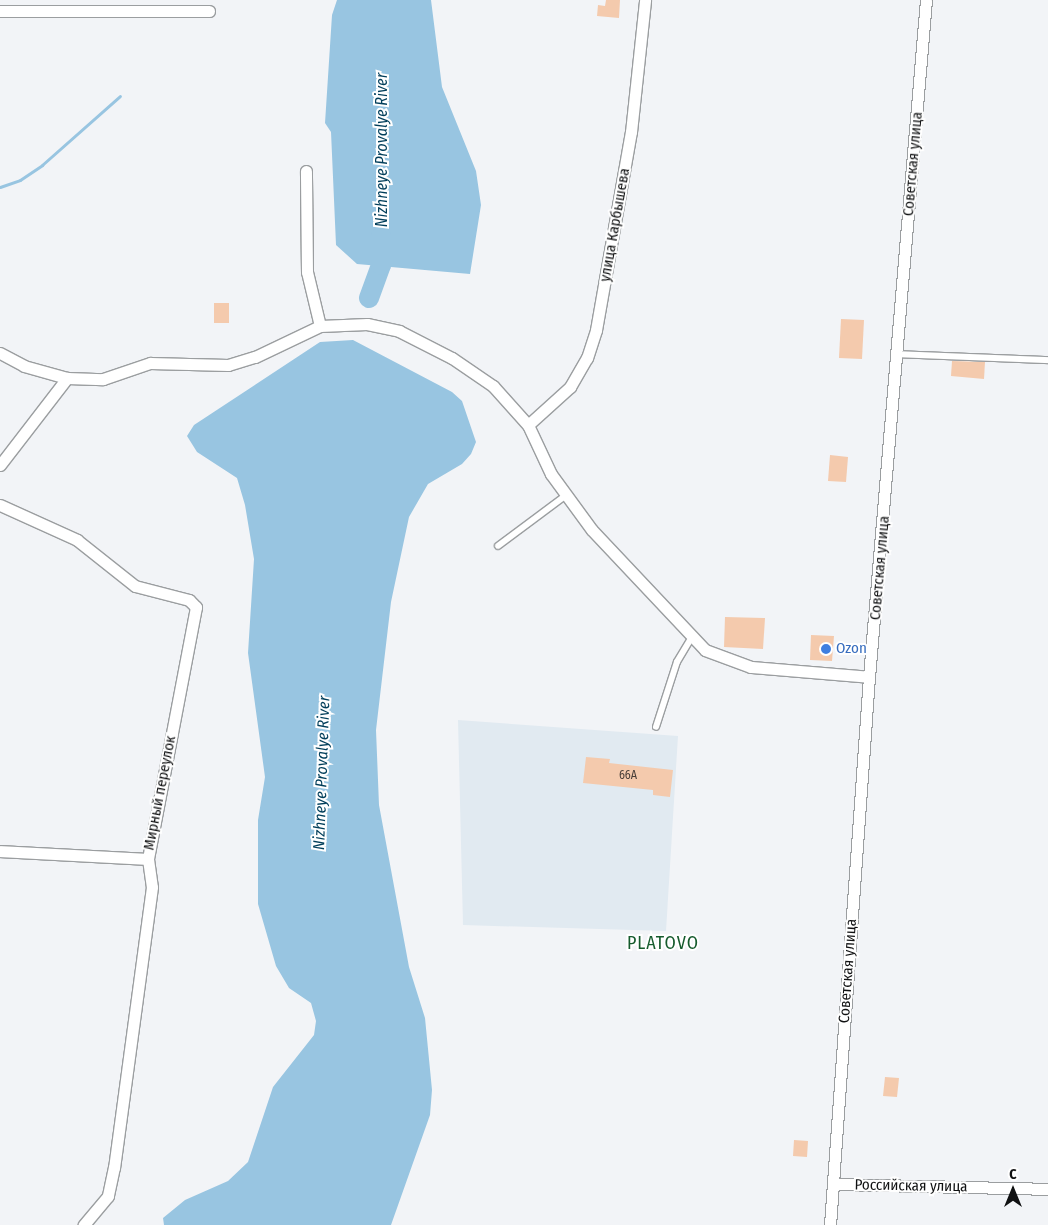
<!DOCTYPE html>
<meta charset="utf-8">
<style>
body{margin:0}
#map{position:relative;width:1048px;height:1225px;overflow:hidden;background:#f2f4f7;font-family:"Fira Sans Condensed",sans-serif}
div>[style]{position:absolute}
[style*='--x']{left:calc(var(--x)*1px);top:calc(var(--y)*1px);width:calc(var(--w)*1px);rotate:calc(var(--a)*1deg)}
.built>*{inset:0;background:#e1eaf1}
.water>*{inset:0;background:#98c5e1}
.stream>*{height:3px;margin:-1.5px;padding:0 1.5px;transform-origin:1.5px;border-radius:1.5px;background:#98c5e1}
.river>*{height:20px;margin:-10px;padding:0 10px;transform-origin:10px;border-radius:10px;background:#98c5e1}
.building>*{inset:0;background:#f4caad}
.roads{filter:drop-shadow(1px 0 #9b9ea0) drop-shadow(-1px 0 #9b9ea0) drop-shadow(0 1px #9b9ea0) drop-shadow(0 -1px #9b9ea0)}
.service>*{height:5.5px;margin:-2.75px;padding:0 2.75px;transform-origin:2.75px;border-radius:2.75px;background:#fff}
.minor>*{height:11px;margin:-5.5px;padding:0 5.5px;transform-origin:5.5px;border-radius:5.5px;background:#fff}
.dots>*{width:14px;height:14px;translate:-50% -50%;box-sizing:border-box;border:2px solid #fff;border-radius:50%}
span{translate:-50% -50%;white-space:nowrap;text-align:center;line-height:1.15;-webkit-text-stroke:4px #fff;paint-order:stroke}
.number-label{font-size:12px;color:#493f39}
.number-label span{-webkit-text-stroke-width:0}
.street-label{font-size:15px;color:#101112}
.shop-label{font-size:15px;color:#366cbe}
.left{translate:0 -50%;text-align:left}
.water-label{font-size:16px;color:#013e5a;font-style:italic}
.quarter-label{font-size:18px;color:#155b2d;letter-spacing:1px}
.north{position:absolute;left:988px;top:1165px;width:50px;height:50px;-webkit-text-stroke:4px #fff;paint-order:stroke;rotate:0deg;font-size:14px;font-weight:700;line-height:20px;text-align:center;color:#101112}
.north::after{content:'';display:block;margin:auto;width:18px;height:22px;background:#101112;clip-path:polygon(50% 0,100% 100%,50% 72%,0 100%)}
</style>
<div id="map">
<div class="built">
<div style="clip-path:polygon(458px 720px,678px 736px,666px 931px,463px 925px)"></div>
</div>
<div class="water">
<div style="clip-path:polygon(337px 0,431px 0,442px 87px,476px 171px,481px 205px,470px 274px,357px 264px,336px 245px,331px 132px,325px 123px,332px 15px)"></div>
<div style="clip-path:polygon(353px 340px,452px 392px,462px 401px,476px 442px,471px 454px,462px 464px,428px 484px,409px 517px,391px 602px,376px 730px,379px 805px,409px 967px,425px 1018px,432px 1090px,430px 1115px,391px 1225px,164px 1225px,163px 1218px,185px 1200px,228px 1181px,248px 1162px,273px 1087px,314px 1035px,316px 1021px,311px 1003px,289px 988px,276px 966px,258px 904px,258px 820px,265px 777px,248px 653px,254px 559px,245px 505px,237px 478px,197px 452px,187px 436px,194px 425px,320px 342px)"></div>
</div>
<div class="stream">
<div style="--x:0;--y:187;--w:21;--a:-19"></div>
<div style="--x:20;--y:180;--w:27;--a:-34"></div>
<div style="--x:42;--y:165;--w:104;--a:-41.5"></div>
</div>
<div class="river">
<div style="--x:369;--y:298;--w:35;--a:-70"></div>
<div style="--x:381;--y:265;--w:28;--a:-90"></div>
</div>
<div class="building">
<div style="clip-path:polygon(606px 0,620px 0,619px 18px,597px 16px,598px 5px,605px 6px)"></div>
<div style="clip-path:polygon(214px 303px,229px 303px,229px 323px,214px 323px)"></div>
<div style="clip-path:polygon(841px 319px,864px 320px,862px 359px,839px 358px)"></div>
<div style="clip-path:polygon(952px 361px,985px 362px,984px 379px,951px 376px)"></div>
<div style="clip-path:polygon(830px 455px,848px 457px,846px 482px,828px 481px)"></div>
<div style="clip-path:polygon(725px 617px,765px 618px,763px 649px,724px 647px)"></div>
<div style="clip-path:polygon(811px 635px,834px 636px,832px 661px,810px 660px)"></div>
<div style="clip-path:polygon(586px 757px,610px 759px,609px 763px,673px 770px,670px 797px,653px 795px,653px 790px,583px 783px)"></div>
<div style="clip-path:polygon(885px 1077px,899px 1078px,897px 1097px,883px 1096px)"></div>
<div style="clip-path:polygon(794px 1140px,808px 1141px,807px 1157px,793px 1156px)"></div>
</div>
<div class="roads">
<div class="service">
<div style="--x:897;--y:354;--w:151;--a:2.3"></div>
<div style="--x:498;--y:546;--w:84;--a:-36.7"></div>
<div style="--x:656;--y:727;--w:68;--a:-72.1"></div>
<div style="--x:677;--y:662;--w:27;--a:-59"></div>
</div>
<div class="minor">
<div style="--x:0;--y:11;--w:209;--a:0"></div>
<div style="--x:320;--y:326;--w:47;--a:-2.4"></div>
<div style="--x:367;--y:324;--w:33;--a:12"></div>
<div style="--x:399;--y:331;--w:59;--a:27"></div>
<div style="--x:452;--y:358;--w:50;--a:34.3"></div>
<div style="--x:493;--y:386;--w:52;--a:48.1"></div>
<div style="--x:528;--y:425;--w:54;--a:64.9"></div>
<div style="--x:551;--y:474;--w:69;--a:53.8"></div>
<div style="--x:592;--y:530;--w:165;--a:46.7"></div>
<div style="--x:705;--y:650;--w:49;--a:20.3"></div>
<div style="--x:751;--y:667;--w:118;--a:4.8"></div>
<div style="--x:0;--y:353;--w:27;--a:28"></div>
<div style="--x:24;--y:366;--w:45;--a:15.6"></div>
<div style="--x:67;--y:378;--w:36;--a:2"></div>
<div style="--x:103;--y:379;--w:50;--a:-18.8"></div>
<div style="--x:150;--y:363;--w:78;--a:1.5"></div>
<div style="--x:228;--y:365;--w:28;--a:-17"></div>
<div style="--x:255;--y:357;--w:72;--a:-25.5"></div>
<div style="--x:320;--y:326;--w:56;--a:-103.5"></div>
<div style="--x:307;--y:272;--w:101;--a:-90.6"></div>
<div style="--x:528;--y:425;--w:57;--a:-42.1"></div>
<div style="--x:570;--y:387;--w:34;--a:-60"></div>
<div style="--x:587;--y:358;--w:29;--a:-72"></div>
<div style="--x:596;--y:330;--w:201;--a:-80"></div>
<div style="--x:631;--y:132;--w:133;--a:-83.9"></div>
<div style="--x:0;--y:465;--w:110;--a:-52.4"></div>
<div style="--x:0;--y:505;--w:85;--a:24.4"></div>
<div style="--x:77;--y:540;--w:74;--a:38.4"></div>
<div style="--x:135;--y:586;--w:56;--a:14.5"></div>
<div style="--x:189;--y:600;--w:10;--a:45"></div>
<div style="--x:196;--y:607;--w:257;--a:100.8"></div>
<div style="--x:148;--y:859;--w:28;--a:82"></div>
<div style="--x:152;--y:887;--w:283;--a:97.7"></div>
<div style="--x:114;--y:1167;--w:30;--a:102"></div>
<div style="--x:108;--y:1196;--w:38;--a:130"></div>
<div style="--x:0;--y:851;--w:148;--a:3.1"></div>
<div style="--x:833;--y:1184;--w:215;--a:1.3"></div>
<div style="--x:830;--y:1225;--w:549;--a:-85.93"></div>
<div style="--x:869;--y:677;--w:679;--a:-85.19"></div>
</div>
</div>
<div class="dots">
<div style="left:826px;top:649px;background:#3f7fe0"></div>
</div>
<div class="number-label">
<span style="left:628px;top:776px">66А</span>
</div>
<div class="street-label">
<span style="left:913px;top:164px;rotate:-85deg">Советская улица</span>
<span style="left:615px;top:225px;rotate:-80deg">улица Карбышева</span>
<span style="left:880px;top:568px;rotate:-85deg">Советская улица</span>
<span style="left:160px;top:793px;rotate:-79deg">Мирный переулок</span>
<span style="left:848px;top:971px;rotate:-86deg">Советская улица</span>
<span style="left:911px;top:1186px;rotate:1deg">Российская улица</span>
</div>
<div class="shop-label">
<span class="left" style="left:836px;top:649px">Ozon</span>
</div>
<div class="water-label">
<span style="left:382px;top:150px;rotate:-90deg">Nizhneye Provalye River</span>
<span style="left:322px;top:773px;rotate:-88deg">Nizhneye Provalye River</span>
</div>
<div class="quarter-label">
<span style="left:663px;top:943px">PLATOVO</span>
</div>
<div class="north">С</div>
</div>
